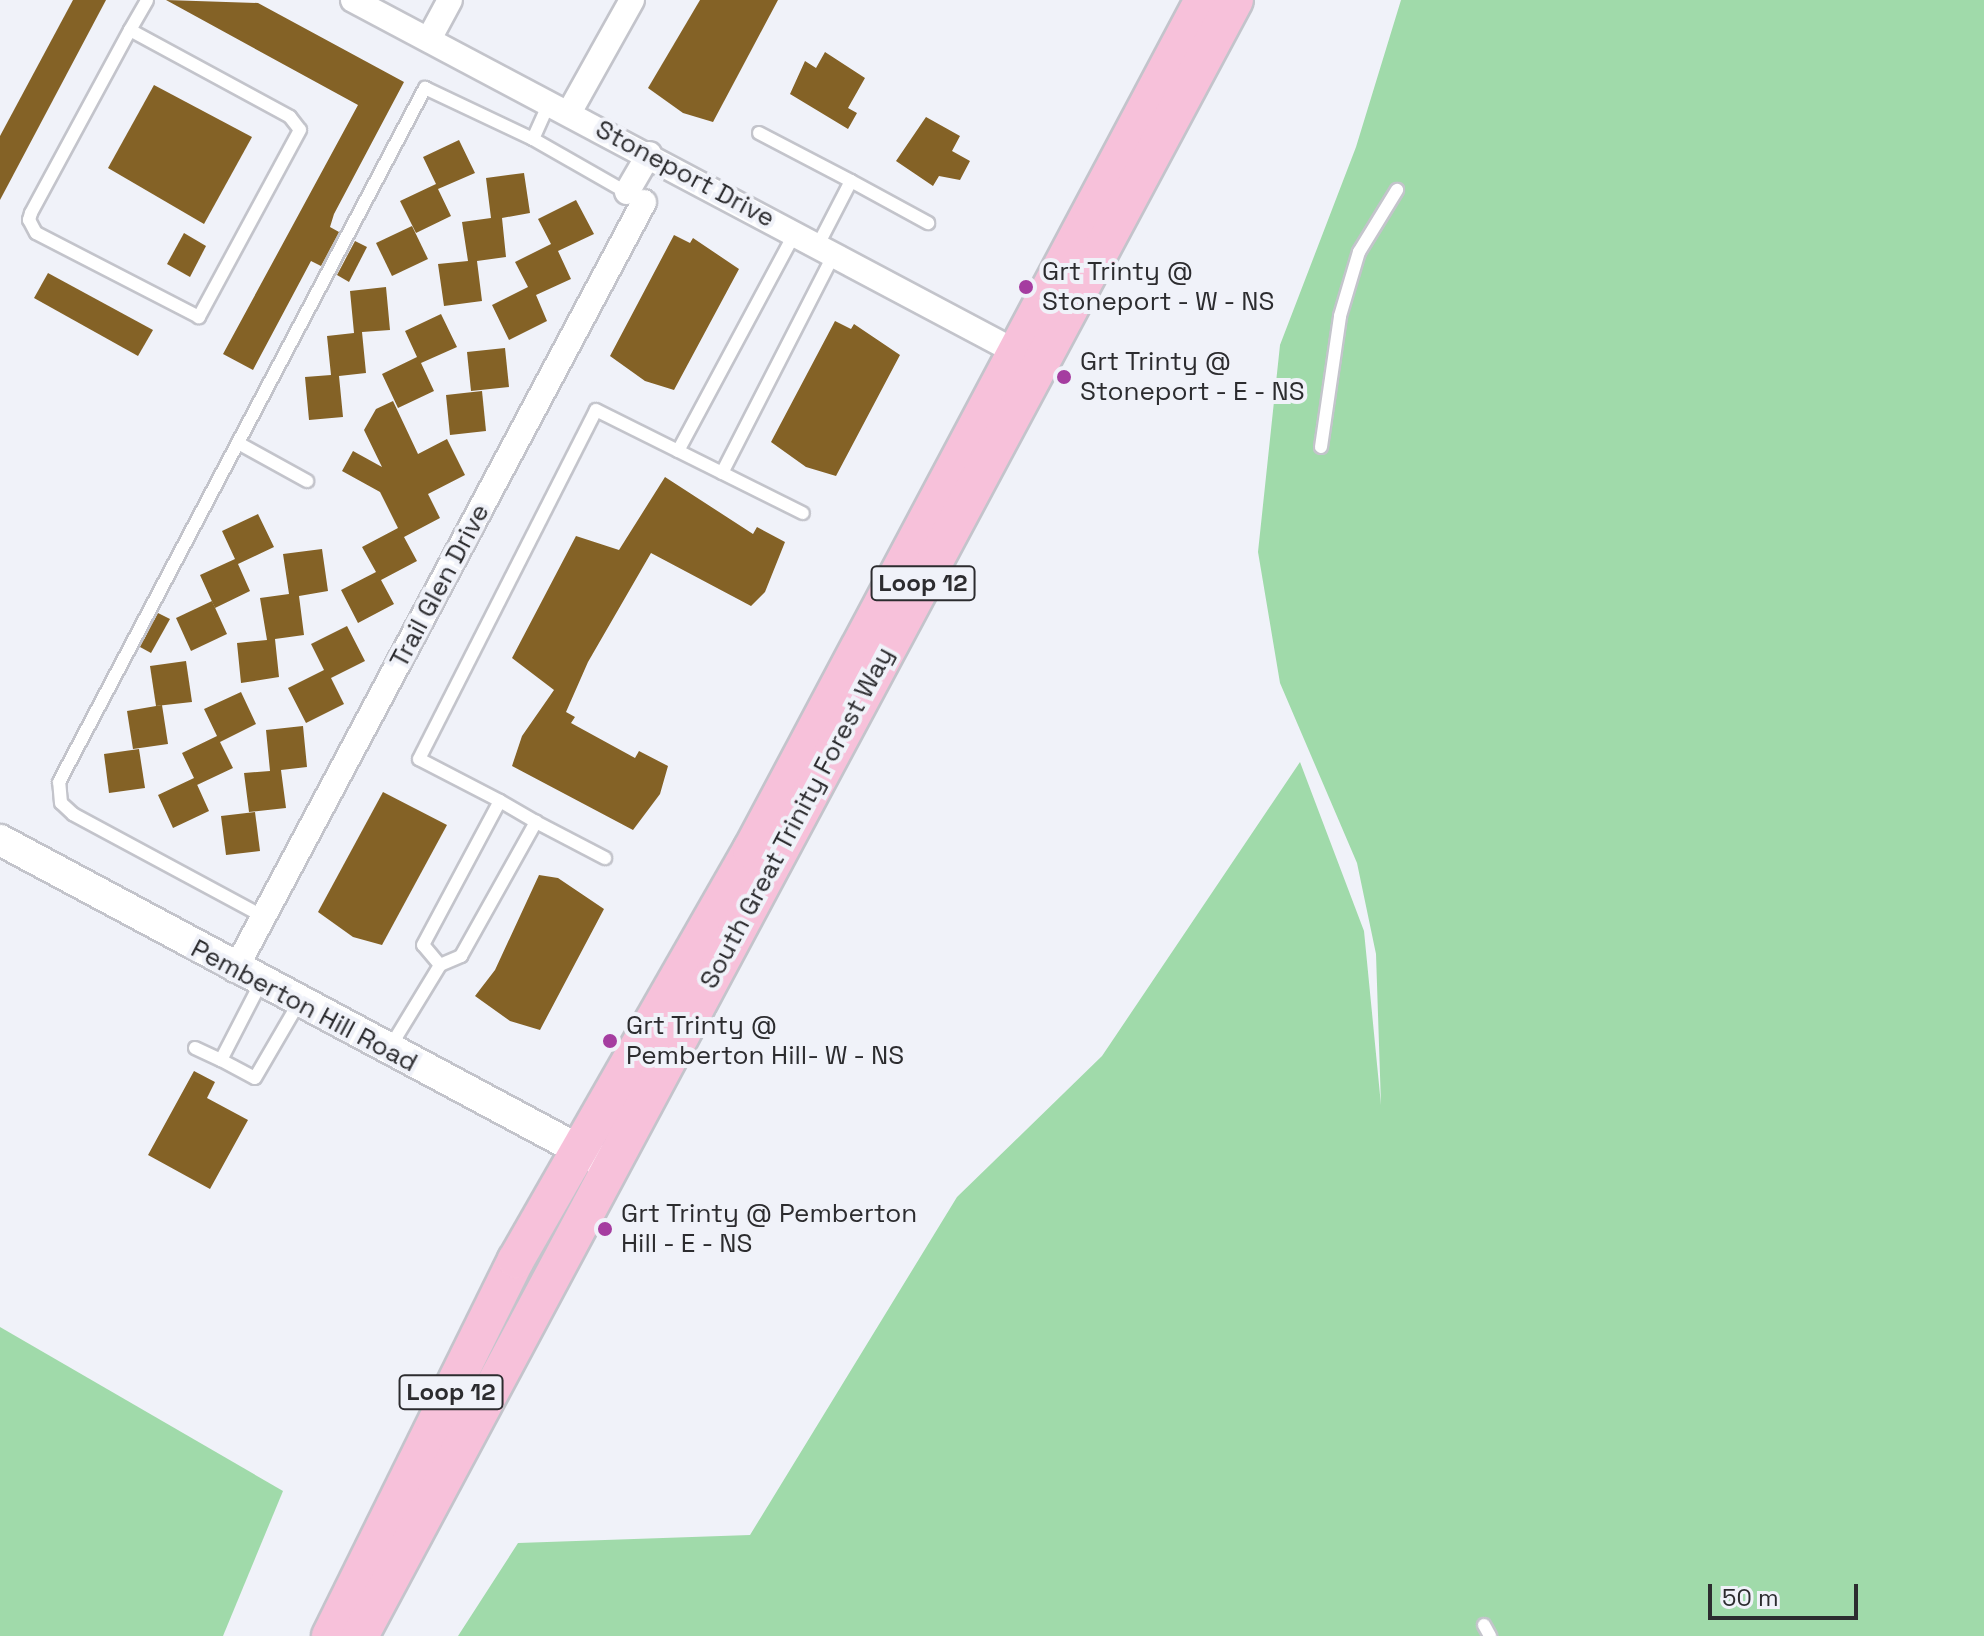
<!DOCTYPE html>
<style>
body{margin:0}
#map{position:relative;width:1984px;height:1636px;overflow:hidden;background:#f0f2f9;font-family:"Space Grotesk",sans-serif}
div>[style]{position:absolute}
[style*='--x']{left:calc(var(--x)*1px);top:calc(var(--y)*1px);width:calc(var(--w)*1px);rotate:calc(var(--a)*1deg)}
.green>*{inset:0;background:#a0daaa}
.building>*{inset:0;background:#846226}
.roads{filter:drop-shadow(2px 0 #c3c4cb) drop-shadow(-2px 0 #c3c4cb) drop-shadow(0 2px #c3c4cb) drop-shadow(0 -2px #c3c4cb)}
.service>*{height:12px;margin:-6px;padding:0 6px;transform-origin:6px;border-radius:6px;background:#fff}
.minor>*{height:24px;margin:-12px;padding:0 12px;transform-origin:12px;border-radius:12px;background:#fff}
.tertiary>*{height:30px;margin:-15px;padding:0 15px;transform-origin:15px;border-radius:15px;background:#fff}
.primary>*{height:36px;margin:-18px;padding:0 18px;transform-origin:18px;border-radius:18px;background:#f7c1da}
.dots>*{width:22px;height:22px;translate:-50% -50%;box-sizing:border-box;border:4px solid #f0f2f9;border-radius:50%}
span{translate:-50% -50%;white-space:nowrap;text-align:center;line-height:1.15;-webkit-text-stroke:8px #f0f2f9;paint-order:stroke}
.shield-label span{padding:2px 6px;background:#f0f2f9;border:2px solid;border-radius:6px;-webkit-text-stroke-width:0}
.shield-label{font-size:24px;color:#2c2c2f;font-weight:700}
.street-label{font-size:26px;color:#2c2c2f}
.poi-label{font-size:26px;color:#2c2c2f}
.left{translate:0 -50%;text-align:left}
.scale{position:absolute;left:1708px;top:1584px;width:150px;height:36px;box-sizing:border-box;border:4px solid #2c2c2f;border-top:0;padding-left:10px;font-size:24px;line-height:28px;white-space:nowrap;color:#2c2c2f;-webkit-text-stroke:6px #f0f2f9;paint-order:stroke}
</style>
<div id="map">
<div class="green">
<div style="clip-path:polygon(1401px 0,1984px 0,1984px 1636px,458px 1636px,518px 1543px,750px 1535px,957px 1197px,1102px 1056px,1300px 762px,1364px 931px,1381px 1105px,1376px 954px,1357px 863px,1280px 683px,1258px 552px,1280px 345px,1356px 147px)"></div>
<div style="clip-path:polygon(0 1327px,283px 1491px,223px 1636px,0 1636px)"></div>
</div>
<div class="building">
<div style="clip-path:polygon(73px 0,106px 0,0 200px,0 136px)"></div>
<div style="clip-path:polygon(166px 0,258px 3px,404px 82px,334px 214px,330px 227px,339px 232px,321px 266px,311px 261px,253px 370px,223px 354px,358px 105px)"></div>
<div style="clip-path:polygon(700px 0,778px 0,713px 122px,683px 113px,648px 88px)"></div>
<div style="clip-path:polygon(825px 52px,865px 78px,848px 108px,857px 113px,848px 129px,790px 94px,805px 61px,816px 68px)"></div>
<div style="clip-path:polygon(154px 85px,252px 137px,204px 224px,108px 168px)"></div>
<div style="clip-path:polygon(926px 117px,960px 136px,952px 151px,970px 161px,960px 180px,939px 176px,933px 186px,896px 161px)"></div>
<div style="clip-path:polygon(459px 140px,475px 173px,438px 189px,451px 216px,416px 233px,400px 201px,436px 184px,423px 157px)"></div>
<div style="clip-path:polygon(524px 173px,530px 213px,502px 218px,506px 257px,477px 261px,482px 301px,444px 306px,438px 264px,468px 261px,462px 222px,491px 218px,486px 178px)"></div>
<div style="clip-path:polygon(576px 200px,594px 234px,558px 251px,571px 279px,536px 295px,547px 321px,509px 340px,492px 305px,528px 287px,515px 262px,551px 244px,538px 219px)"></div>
<div style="clip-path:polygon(412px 226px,428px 259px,392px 276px,376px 243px)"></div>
<div style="clip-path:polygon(184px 233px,206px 246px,190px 277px,167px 264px)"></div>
<div style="clip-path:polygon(674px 235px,690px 243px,693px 238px,739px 269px,674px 390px,645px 381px,610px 356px)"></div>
<div style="clip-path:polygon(355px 241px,367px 247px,349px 282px,337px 275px)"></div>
<div style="clip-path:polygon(48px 273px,153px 330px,138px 356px,34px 298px)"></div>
<div style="clip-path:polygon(386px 287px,390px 330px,362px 332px,366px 373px,339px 376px,343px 417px,309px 420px,305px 377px,331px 375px,327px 336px,354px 333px,350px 291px)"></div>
<div style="clip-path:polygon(441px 314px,457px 347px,421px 363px,434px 391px,398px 408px,382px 374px,417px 357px,405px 331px)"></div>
<div style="clip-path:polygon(835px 321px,851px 329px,854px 324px,900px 355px,836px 476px,806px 467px,771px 442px)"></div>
<div style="clip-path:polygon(505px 348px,509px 387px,471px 391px,467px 352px)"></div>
<div style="clip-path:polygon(482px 391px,486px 431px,450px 435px,446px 395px)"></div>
<div style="clip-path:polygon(393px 401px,418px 454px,447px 439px,465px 475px,428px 494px,440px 518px,404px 537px,417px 561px,381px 580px,394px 604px,358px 623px,341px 590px,376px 572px,362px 547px,398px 528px,380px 492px,342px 471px,353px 451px,382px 467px,364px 430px,376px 409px)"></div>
<div style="clip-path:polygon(665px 477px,753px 534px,757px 527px,785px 542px,765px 592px,751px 606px,651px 553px,588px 662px,566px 712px,575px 717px,571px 723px,635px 758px,639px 751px,668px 766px,660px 794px,633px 830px,512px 766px,522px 736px,554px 690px,512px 658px,576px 536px,619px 550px)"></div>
<div style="clip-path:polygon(258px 514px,274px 547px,238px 564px,250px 591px,215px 608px,200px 575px,235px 559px,222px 531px)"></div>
<div style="clip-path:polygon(322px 549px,328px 591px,299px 596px,304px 635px,275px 639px,279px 677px,241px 683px,237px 643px,267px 640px,260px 598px,289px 594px,283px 554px)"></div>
<div style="clip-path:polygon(212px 601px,227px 634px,191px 651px,176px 618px)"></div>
<div style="clip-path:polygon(158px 613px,170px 619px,151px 653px,140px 647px)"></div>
<div style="clip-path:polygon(347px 626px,365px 661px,331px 678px,344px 704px,306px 723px,288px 688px,324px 670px,311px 644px)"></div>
<div style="clip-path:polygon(186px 661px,192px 702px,156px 706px,150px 666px)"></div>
<div style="clip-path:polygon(241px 692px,256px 724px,220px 742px,233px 768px,197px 785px,195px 780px,209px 811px,173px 828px,158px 795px,194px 778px,182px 753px,217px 736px,204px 709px)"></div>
<div style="clip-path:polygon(162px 705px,168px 744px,133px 749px,127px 711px)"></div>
<div style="clip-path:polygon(303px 726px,307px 767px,281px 770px,286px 808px,249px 812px,244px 773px,270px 771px,266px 730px)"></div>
<div style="clip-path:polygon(139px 749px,145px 788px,109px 793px,104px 754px)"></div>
<div style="clip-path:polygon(383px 792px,447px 825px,382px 945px,353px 937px,318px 912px)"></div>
<div style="clip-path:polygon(255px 812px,260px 851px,226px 855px,221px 816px)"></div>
<div style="clip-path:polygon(539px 875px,558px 878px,604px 909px,540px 1030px,510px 1021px,475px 996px,495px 970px)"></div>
<div style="clip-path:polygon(194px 1071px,215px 1082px,207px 1098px,248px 1120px,210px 1189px,148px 1155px)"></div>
</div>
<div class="roads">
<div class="service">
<div style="--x:130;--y:30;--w:182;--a:28.5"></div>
<div style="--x:290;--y:117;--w:16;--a:52"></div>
<div style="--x:300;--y:130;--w:213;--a:118.4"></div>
<div style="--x:199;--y:317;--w:183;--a:-152.7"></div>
<div style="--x:36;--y:233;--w:15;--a:-118"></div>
<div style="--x:29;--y:220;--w:7;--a:-74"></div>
<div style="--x:31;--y:213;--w:208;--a:-61.6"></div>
<div style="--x:130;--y:30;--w:34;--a:-60"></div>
<div style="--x:759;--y:133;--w:104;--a:27.6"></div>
<div style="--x:851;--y:181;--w:72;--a:117.3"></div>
<div style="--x:533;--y:139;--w:113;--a:29.7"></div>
<div style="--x:851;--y:181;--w:88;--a:28.6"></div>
<div style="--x:238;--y:443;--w:79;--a:28.8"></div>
<div style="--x:1321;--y:447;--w:132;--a:-81.7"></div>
<div style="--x:1340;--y:316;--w:67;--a:-73.5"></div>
<div style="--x:1359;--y:252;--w:73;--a:-58.5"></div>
<div style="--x:678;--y:451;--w:247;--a:-61.8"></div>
<div style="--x:722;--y:473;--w:246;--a:-62.9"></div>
<div style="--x:536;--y:822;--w:78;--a:27.6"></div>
<div style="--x:264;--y:917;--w:217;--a:-151.7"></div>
<div style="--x:73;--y:814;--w:16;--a:-137"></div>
<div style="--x:61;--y:803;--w:21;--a:-95"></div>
<div style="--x:59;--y:782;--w:785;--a:-62.19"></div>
<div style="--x:425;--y:88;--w:119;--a:25.3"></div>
<div style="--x:533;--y:139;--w:42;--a:-65.9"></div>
<div style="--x:440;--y:965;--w:23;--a:-23"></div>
<div style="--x:461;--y:956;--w:154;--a:-60.8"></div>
<div style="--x:536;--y:822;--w:42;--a:-149.7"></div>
<div style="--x:195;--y:1048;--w:29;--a:25"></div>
<div style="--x:221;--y:1060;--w:85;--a:-62.8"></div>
<div style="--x:389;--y:1049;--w:98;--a:-58.7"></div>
<div style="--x:440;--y:965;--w:26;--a:-130"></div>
<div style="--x:423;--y:945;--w:163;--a:-61.9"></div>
<div style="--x:500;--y:801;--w:91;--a:-152.6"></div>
<div style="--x:419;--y:759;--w:391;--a:-63.1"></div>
<div style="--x:596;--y:410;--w:231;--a:26.5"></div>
<div style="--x:221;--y:1060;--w:38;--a:28"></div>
<div style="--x:255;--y:1078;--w:86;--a:-59.8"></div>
<div style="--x:1484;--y:1625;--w:13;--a:61"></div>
</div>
<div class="minor">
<div style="--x:353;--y:0;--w:751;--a:27.96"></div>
<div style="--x:429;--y:39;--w:44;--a:-61.7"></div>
<div style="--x:570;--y:111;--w:127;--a:-60.8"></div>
<div style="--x:627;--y:192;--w:44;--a:-59.9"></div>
<div style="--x:235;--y:970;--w:870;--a:-61.96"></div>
</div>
<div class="tertiary">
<div style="--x:0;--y:840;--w:678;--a:28.15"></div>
</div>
<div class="primary">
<div style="--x:330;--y:1636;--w:419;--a:-63.7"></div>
<div style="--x:516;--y:1260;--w:473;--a:-60.2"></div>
<div style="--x:751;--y:850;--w:963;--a:-62"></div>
<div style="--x:360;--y:1636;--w:1855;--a:-61.86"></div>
</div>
</div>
<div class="dots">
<div style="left:1026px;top:287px;background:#a53da0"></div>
<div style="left:1064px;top:377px;background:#a53da0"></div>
<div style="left:610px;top:1041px;background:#a53da0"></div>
<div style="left:605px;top:1229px;background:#a53da0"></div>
</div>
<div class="shield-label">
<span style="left:923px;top:583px">Loop 12</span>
<span style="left:451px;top:1392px">Loop 12</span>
</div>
<div class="street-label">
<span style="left:685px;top:174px;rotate:28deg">Stoneport Drive</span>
<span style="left:440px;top:586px;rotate:-62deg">Trail Glen Drive</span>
<span style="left:797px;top:818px;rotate:-62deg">South Great Trinity Forest Way</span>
<span style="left:304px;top:1006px;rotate:28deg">Pemberton Hill Road</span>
</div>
<div class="poi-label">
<span class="left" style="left:1042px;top:287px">Grt Trinty @<br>Stoneport - W - NS</span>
<span class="left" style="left:1080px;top:377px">Grt Trinty @<br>Stoneport - E - NS</span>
<span class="left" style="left:626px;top:1041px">Grt Trinty @<br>Pemberton Hill- W - NS</span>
<span class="left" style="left:621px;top:1229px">Grt Trinty @ Pemberton<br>Hill - E - NS</span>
</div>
<div class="scale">50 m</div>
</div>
